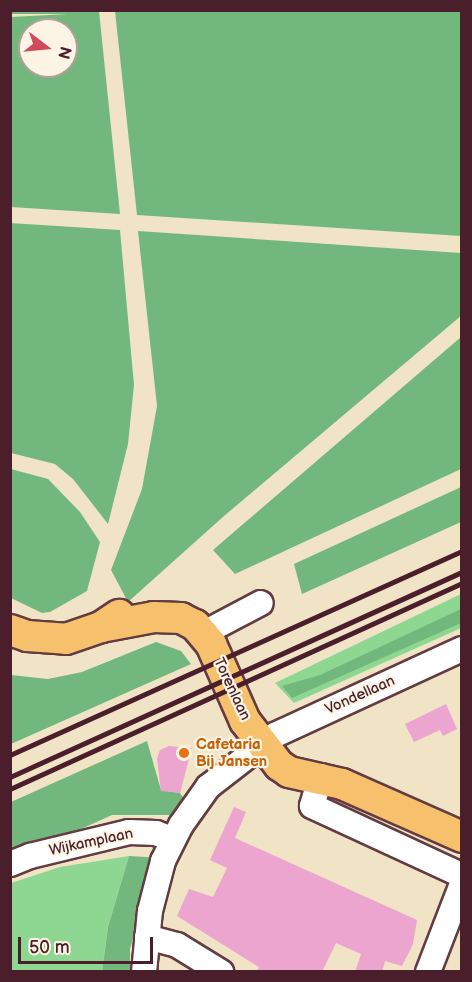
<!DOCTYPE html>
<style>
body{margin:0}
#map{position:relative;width:472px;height:982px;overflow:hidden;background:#f1e3c6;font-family:"Balsamiq Sans",sans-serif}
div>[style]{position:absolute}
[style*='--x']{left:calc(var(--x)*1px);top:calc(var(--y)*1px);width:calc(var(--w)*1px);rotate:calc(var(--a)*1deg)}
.green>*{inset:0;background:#8dd793}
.forest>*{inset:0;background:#72b87d}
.building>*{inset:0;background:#eba5ce}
.roads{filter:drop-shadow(2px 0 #633c42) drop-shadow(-2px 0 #633c42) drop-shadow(0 2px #633c42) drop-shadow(0 -2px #633c42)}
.minor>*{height:24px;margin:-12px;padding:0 12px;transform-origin:12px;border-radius:12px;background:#fff}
.major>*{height:30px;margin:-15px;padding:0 15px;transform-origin:15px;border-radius:15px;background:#f7c06c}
.rail>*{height:4.5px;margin:-2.25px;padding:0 2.25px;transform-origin:2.25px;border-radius:2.25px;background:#4a1f2b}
.dots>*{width:16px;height:16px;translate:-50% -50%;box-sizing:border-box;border:3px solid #fcf5e5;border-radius:50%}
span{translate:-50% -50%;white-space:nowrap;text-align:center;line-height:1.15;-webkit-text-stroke:4.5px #fcf5e5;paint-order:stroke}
.street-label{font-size:15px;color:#4a1f2b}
.food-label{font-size:15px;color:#c56008;font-weight:700}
.left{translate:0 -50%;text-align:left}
.frame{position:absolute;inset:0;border:12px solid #4a1f2b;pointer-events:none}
.north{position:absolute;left:18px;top:18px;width:60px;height:60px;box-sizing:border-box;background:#fcf5e5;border:2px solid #b59f9b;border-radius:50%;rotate:106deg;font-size:16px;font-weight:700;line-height:24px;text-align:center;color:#4a1f2b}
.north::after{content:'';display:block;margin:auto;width:21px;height:27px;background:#d1495b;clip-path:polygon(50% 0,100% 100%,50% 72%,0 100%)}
.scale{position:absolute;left:18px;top:937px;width:135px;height:27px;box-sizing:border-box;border:3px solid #4a1f2b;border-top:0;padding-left:8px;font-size:18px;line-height:21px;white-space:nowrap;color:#4a1f2b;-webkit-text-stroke:4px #fcf5e5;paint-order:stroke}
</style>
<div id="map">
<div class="green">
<div style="clip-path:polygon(461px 594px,461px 628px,294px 703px,275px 683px)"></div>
<div style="clip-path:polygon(129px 856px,108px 927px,102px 971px,11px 972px,11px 883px,60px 867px)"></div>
</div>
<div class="forest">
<div style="clip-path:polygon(evenodd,10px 11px,99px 11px,120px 214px,11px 207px,11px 17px,68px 14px,11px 14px,10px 11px,30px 30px,66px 30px,66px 66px,30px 66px,30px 30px)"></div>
<div style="clip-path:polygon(115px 11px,461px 11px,461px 236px,137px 215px)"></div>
<div style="clip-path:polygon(10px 223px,120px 230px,134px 385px,128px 444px,108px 524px,73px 479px,55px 464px,11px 453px)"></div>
<div style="clip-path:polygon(138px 231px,461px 253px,462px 315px,224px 516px,128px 602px,111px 570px,142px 489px,157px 406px)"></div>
<div style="clip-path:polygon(461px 337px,461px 469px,235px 574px,213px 550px)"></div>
<div style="clip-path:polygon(11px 469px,48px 479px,80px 512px,100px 542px,87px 591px,50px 612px,42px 613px,11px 598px)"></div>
<div style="clip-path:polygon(461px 487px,461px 522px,302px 594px,294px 564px)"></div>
<div style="clip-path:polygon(461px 609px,461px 623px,292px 698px,282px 686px,320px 675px)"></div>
<div style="clip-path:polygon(156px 642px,181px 651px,191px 664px,11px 744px,11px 675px,48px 679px,82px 672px)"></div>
<div style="clip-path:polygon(147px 741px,161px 790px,180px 793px,184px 799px,176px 815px,112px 815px,50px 843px,11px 855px,11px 802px)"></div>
<div style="clip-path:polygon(129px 856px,162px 858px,149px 884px,130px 949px,130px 971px,102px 972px,108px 927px)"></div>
</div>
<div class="building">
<div style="clip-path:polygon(446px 704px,457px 729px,443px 736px,440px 730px,414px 742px,405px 724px)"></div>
<div style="clip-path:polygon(169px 746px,192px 748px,180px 793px,161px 791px,157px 759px,160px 750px)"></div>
<div style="clip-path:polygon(234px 807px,246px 812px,235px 838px,417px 920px,413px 944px,402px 966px,385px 961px,382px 972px,355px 972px,361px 954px,336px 943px,322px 972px,257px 972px,259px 967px,177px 916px,189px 889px,213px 897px,227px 868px,210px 860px)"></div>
</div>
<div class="roads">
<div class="minor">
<div style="--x:204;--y:633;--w:64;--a:-27.8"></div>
<div style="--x:321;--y:776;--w:31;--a:107"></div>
<div style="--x:312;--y:806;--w:157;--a:24.8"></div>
<div style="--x:10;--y:864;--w:22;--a:-22"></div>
<div style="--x:30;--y:856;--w:102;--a:-13.6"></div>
<div style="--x:129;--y:832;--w:27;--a:2"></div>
<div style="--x:156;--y:833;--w:18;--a:22"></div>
<div style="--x:147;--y:937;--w:31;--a:15"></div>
<div style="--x:177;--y:945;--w:52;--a:31.5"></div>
<div style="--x:144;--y:972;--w:61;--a:-84.4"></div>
<div style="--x:150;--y:911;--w:52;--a:-75.4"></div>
<div style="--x:163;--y:861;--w:40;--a:-63.4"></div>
<div style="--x:181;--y:825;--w:47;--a:-54.6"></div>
<div style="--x:208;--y:787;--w:85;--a:-37.8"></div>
<div style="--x:275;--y:735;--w:206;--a:-24.7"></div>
<div style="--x:428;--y:972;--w:94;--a:-68.9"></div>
</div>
<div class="major">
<div style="--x:101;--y:627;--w:54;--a:-10.7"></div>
<div style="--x:154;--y:617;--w:27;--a:2"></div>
<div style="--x:181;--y:618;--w:16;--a:27"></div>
<div style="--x:195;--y:625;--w:25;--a:50"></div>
<div style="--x:211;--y:644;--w:84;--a:66.2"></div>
<div style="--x:245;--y:721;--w:56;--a:52.3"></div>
<div style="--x:279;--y:765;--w:12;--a:35"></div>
<div style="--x:289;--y:772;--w:54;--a:12.8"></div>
<div style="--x:342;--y:784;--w:131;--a:23.8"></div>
<div style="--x:10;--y:630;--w:18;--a:19"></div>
<div style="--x:27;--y:636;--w:39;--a:4"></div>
<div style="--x:66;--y:639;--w:37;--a:-19"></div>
<div style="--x:101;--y:627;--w:22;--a:-34"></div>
</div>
</div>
<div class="rail">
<div style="--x:10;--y:755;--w:496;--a:-24.3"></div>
<div style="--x:10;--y:777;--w:496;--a:-24.4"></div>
<div style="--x:10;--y:789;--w:497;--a:-24.5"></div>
</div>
<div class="dots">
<div style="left:184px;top:753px;background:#e8710a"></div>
</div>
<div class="street-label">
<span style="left:232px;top:689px;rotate:65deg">Torenlaan</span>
<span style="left:360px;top:695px;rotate:-24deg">Vondellaan</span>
<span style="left:91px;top:842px;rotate:-12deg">Wijkamplaan</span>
</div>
<div class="food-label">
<span class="left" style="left:196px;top:753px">Cafetaria<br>Bij Jansen</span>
</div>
<div class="frame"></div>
<div class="north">N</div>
<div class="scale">50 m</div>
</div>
